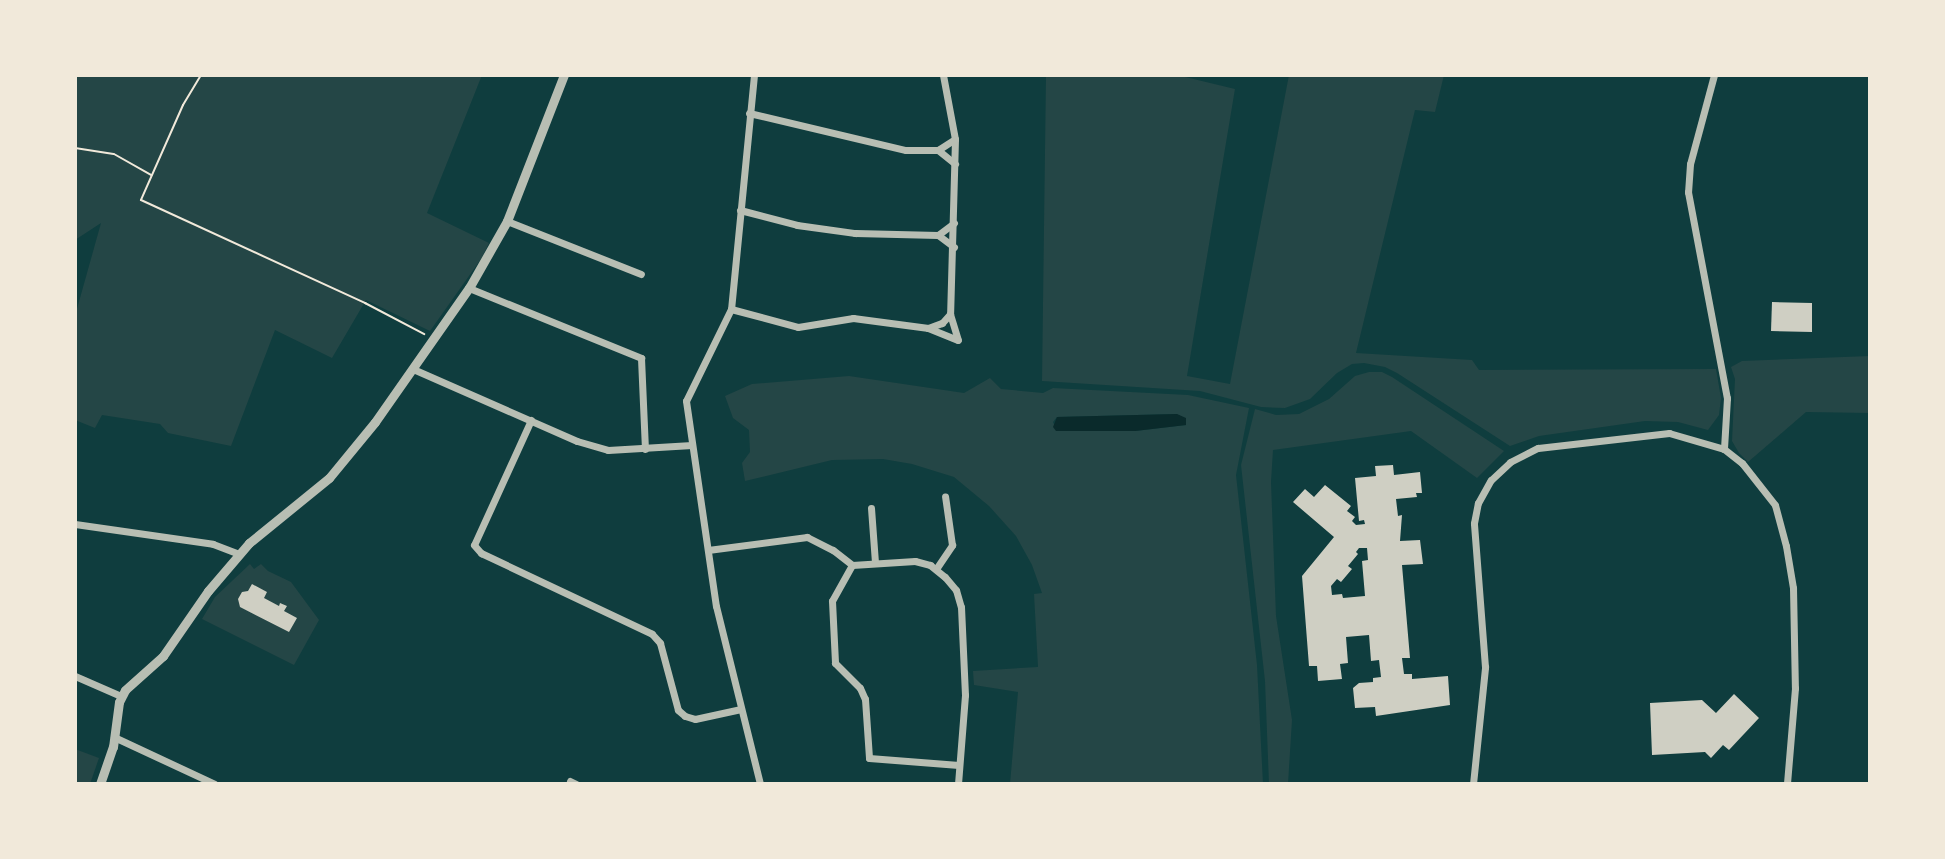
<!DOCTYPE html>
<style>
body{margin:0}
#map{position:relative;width:1945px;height:859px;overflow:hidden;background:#0f3d3e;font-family:Lato,sans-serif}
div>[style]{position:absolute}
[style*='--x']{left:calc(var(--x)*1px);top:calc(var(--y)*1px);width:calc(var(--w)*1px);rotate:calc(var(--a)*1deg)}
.green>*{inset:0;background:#244646}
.water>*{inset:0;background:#0a2a2b}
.building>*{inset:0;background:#cfcfc3}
.path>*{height:2px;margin:-1px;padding:0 1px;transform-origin:1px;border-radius:1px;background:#f1e9da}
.minor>*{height:7px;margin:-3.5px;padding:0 3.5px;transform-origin:3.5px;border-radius:3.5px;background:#b8beb3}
.tertiary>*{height:9px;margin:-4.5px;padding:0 4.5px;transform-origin:4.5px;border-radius:4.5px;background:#b8beb3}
span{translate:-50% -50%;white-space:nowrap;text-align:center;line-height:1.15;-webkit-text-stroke:7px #f1e9da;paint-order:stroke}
.frame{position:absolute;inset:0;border:77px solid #f1e9da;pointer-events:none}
</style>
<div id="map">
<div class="green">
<div style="clip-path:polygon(75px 75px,482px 75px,427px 213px,489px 243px,481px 259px,430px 331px,366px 300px,332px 358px,275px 330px,231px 446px,168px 433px,160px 424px,102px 415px,95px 428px,75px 420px,75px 316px,101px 223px,75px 240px)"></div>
<div style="clip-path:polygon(1046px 75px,1177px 75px,1235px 89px,1187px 376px,1230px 384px,1289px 75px,1444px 75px,1435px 112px,1415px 110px,1356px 353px,1472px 360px,1479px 370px,1716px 369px,1721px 398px,1719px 415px,1708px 430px,1678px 422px,1645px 421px,1539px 436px,1510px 446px,1397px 373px,1385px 367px,1364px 363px,1352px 364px,1337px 373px,1310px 399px,1285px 408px,1261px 407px,1200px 391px,1042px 381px)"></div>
<div style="clip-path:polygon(1870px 356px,1870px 413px,1806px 412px,1748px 462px,1739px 453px,1732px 441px,1735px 379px,1731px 367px,1742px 361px)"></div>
<div style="clip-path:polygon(1369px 372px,1382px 372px,1392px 377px,1504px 451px,1477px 478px,1411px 431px,1273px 450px,1271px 482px,1276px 616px,1292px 720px,1288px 784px,1269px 784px,1265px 681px,1241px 465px,1255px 409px,1276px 415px,1299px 414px,1329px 399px,1355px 376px)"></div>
<div style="clip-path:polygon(evenodd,849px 376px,964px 393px,990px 378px,1001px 389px,1043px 393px,1053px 388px,1188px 395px,1249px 408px,1236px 475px,1257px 665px,1263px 784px,1010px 784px,1018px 692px,974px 685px,973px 671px,1038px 667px,1034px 594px,1042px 593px,1032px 565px,1016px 536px,989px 506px,954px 477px,912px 464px,883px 459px,832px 460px,745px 481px,742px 463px,750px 452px,749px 430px,733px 418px,725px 396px,752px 384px,849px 376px,1176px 414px,1186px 419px,1186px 425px,1135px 431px,1057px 431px,1053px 422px,1057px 417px,1176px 414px)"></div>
<div style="clip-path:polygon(250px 564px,254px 569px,261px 564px,268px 571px,291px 582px,319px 620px,294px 665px,202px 619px,215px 597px)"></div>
<div style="clip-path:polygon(75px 749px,99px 758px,90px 784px,75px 784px)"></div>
</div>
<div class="water">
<div style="clip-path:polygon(1177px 414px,1186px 418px,1186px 425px,1135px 431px,1056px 431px,1053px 427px,1057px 417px)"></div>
</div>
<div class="building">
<div style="clip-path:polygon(1772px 302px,1812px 303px,1812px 332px,1771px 331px)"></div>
<div style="clip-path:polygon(evenodd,1393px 465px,1394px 475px,1420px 472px,1422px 493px,1416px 493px,1417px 497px,1396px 499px,1398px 516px,1402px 515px,1400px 541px,1420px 540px,1423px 564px,1402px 565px,1410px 658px,1402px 658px,1404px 674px,1412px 674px,1412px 679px,1448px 676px,1450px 705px,1376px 716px,1375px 707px,1355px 708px,1353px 688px,1359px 683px,1373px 682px,1373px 678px,1381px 677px,1379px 660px,1371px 661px,1369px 635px,1346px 637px,1348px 663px,1340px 664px,1342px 679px,1318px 681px,1317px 666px,1309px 666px,1302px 576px,1334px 537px,1293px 502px,1305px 489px,1314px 497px,1325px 485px,1351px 506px,1347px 511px,1355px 517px,1352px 521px,1356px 525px,1365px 524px,1364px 520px,1359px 521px,1355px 478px,1376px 476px,1375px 466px,1393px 465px,1359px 548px,1367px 548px,1368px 560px,1362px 561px,1365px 596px,1343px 598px,1342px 594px,1332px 595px,1331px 586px,1337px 579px,1341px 582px,1352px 569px,1348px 566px,1358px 554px,1356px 552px,1359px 548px)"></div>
<div style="clip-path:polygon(252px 584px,267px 592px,264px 598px,279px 606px,280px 603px,287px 606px,284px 611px,297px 618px,289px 632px,240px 607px,238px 599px,242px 592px,248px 591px)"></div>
<div style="clip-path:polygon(1734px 694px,1759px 718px,1729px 750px,1723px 745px,1711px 758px,1705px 752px,1652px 755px,1650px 703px,1702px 700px,1716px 713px)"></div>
</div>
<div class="path">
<div style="--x:201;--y:75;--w:35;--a:121"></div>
<div style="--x:183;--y:105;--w:104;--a:113.9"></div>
<div style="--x:141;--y:200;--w:247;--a:24.7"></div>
<div style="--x:365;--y:303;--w:67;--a:27.7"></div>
<div style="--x:75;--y:148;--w:39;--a:9"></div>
<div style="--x:114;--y:154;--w:43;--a:29.6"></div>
</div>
<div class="minor">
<div style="--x:754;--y:75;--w:235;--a:95.6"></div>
<div style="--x:731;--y:309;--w:102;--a:116.1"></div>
<div style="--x:686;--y:401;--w:207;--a:81.7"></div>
<div style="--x:716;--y:606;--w:183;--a:76.1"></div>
<div style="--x:943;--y:75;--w:65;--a:79.4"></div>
<div style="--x:955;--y:139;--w:175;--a:91.6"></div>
<div style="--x:950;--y:314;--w:27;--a:73"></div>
<div style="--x:1714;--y:75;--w:92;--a:105.1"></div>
<div style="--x:1690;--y:164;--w:28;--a:94"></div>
<div style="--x:1688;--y:192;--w:210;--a:79.3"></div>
<div style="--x:1727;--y:398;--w:51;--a:93.4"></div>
<div style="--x:749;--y:113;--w:161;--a:13.3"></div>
<div style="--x:906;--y:150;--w:32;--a:0"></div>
<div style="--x:938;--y:150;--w:22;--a:39"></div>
<div style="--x:938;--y:150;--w:20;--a:-33"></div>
<div style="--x:740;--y:210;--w:59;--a:14.7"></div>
<div style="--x:797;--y:225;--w:59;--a:7.9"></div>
<div style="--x:855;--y:233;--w:83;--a:1.4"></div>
<div style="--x:938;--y:235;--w:20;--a:37"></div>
<div style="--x:507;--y:221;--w:144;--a:21.6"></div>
<div style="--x:938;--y:235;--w:20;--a:-37"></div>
<div style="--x:469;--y:288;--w:186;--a:22.1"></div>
<div style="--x:641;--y:358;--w:91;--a:87.5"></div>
<div style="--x:731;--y:309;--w:69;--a:15"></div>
<div style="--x:798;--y:327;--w:56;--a:-9.3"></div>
<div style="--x:853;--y:318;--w:76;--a:7.6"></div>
<div style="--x:928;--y:328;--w:15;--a:-20"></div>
<div style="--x:942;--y:323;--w:12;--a:-48"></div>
<div style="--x:928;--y:328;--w:32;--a:22"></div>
<div style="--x:413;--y:369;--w:179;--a:23.7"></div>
<div style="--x:577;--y:441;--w:32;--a:16"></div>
<div style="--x:608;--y:450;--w:84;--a:-3.4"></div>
<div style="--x:531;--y:420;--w:137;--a:114.5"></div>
<div style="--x:474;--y:545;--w:11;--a:49"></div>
<div style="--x:481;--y:553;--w:189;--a:25.3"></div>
<div style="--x:652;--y:634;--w:12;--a:48"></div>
<div style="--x:660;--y:643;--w:69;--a:75"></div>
<div style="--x:678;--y:710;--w:9;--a:41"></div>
<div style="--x:685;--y:716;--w:10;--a:17"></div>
<div style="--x:695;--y:719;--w:47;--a:-12.3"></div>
<div style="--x:871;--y:508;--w:55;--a:85.8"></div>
<div style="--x:75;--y:524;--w:139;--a:8.2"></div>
<div style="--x:213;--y:544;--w:28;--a:21"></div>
<div style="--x:708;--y:550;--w:100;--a:-7.5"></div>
<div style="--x:807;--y:537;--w:29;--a:27"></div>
<div style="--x:833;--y:550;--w:24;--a:38"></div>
<div style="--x:852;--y:565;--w:63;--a:-3.6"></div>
<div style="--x:915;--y:561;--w:16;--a:15"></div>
<div style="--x:930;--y:565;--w:19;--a:39"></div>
<div style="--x:945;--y:577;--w:17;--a:50"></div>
<div style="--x:956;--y:590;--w:18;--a:74"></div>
<div style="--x:961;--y:607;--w:88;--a:87.4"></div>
<div style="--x:965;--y:695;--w:89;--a:94.5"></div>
<div style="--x:852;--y:565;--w:41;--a:119.1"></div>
<div style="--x:832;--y:601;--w:62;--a:87.2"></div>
<div style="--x:835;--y:663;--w:35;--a:45"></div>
<div style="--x:860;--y:688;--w:12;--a:66"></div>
<div style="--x:865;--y:699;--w:59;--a:86.1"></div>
<div style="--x:869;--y:758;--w:90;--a:4.4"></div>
<div style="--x:936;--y:569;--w:29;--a:-56"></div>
<div style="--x:952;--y:545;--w:49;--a:-98.1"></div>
<div style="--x:75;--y:676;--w:50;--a:23.5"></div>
<div style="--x:114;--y:737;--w:111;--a:25"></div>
<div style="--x:570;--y:781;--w:7;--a:27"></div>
<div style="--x:1473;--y:784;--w:118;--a:-84.1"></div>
<div style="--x:1485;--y:667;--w:144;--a:-94.4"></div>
<div style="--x:1474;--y:523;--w:20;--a:-79"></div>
<div style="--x:1478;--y:503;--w:26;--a:-61"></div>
<div style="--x:1491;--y:480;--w:26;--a:-43"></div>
<div style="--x:1510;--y:462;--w:31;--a:-27"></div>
<div style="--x:1538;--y:448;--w:132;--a:-6.5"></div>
<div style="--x:1669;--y:433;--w:57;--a:16.2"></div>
<div style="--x:1724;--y:449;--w:23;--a:38"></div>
<div style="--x:1742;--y:463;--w:53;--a:51.8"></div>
<div style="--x:1775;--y:505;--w:42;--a:75"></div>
<div style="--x:1786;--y:546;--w:43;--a:80.5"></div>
<div style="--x:1793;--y:588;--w:100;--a:88.9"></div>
<div style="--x:1795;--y:688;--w:96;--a:94.8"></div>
</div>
<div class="tertiary">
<div style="--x:100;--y:784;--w:39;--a:-71"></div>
<div style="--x:113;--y:747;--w:45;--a:-82.4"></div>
<div style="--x:119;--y:702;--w:13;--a:-63"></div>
<div style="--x:125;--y:690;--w:51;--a:-41.8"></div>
<div style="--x:163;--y:656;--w:79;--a:-55.3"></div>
<div style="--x:208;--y:591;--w:63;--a:-49.5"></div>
<div style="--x:249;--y:543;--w:103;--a:-39.1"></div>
<div style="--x:329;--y:478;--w:72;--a:-50.6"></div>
<div style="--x:375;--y:422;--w:164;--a:-55"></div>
<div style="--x:469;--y:288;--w:77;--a:-60.4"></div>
<div style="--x:507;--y:221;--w:157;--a:-68.7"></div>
</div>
<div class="frame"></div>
</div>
